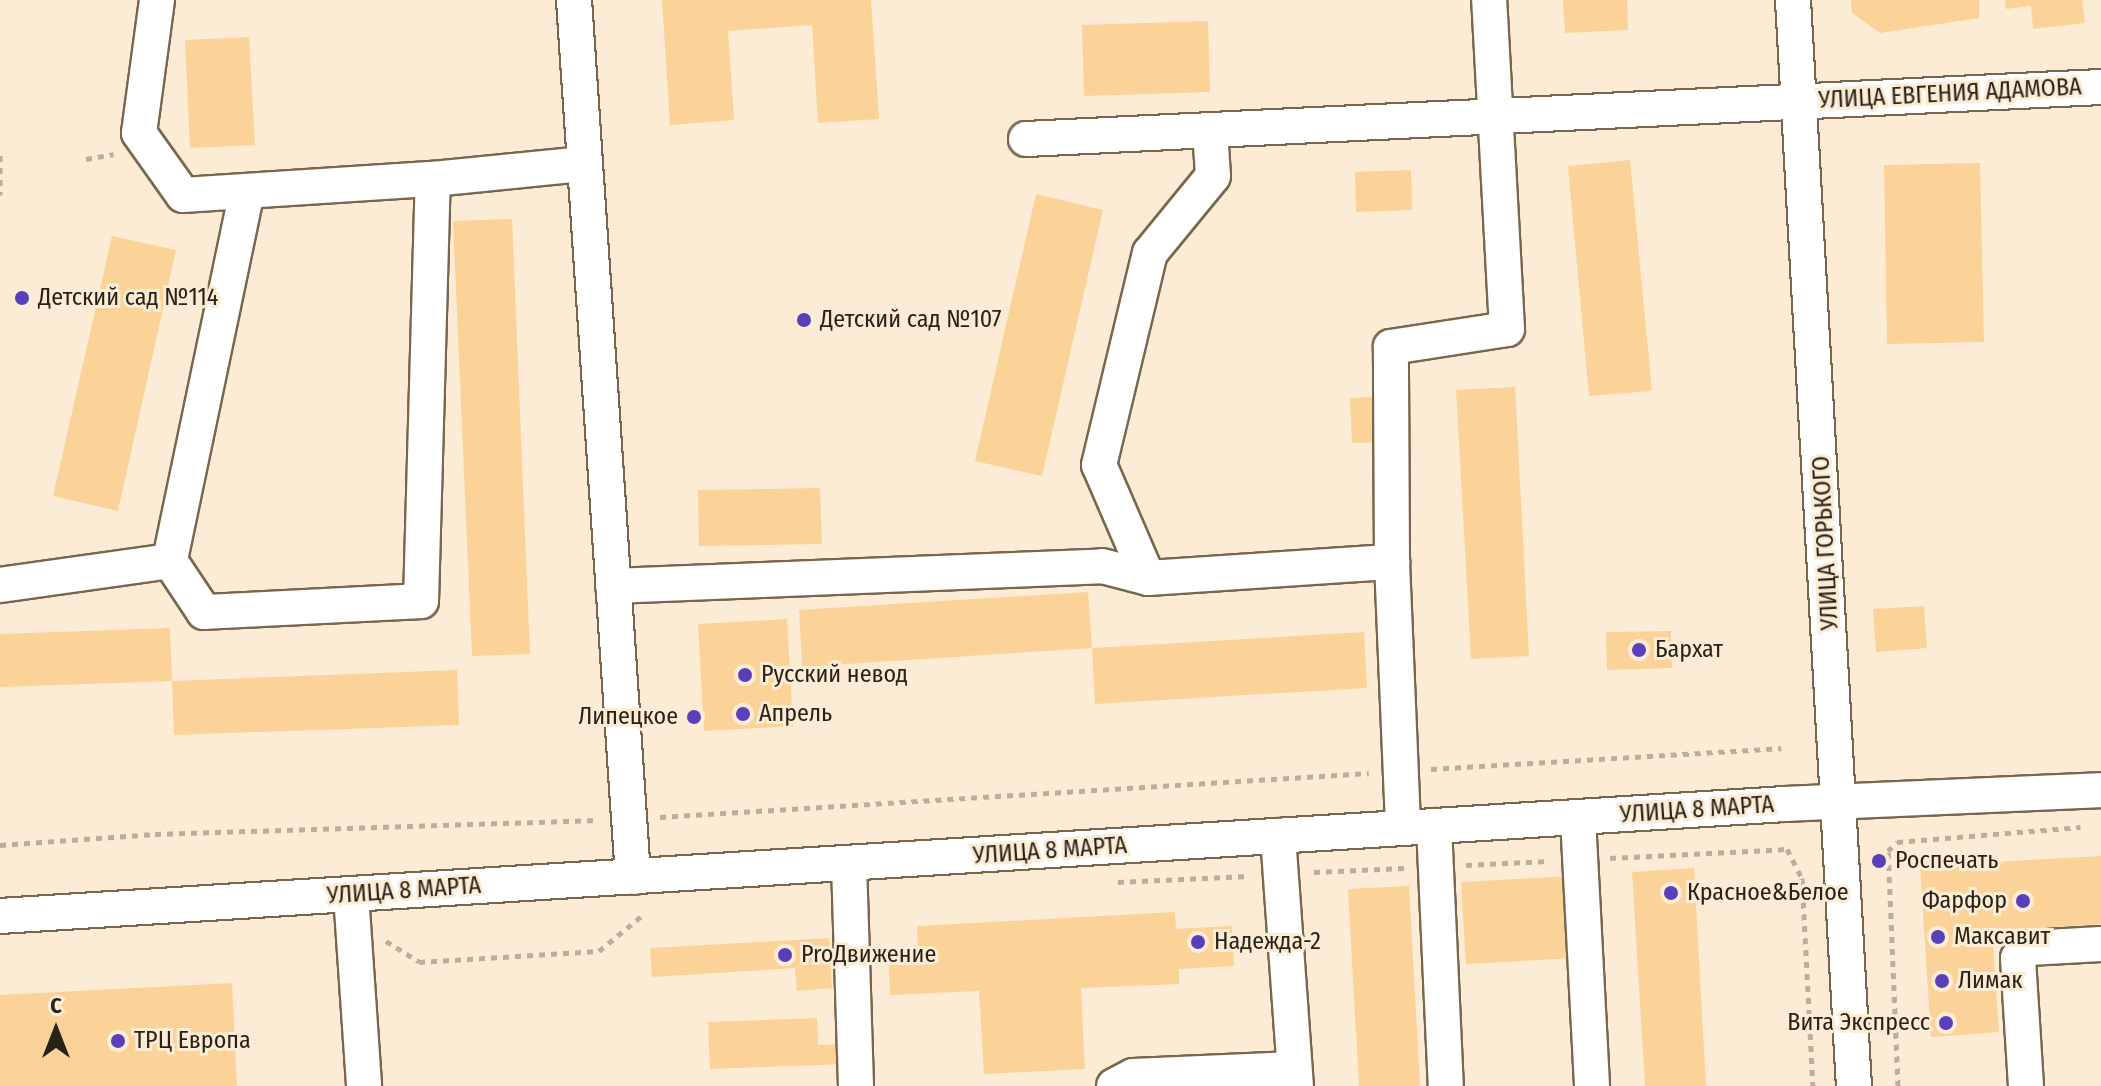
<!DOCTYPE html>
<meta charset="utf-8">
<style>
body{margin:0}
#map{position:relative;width:2101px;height:1086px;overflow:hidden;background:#fcecd5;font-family:"Fira Sans Condensed",sans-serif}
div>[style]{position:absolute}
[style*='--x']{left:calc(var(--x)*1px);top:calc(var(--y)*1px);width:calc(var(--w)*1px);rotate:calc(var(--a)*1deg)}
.building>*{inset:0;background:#fbd398}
.path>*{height:5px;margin-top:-2.5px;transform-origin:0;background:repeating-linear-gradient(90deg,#bbae9b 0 6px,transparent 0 12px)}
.roads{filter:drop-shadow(2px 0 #78674d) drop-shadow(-2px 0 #78674d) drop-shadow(0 2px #78674d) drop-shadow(0 -2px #78674d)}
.minor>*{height:34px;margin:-17px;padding:0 17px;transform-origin:17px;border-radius:17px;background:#fff}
.dots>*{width:22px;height:22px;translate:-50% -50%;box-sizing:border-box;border:4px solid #fcecd5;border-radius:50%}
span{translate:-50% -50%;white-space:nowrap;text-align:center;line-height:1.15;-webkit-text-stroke:6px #fcecd5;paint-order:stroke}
.street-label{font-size:24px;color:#292217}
.poi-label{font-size:24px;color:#292217}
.left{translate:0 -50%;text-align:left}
.right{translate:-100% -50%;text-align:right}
.north{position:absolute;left:16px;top:990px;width:80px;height:80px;-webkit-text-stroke:6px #fcecd5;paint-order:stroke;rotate:0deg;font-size:22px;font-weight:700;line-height:32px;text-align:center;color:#292217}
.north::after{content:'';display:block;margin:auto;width:28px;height:36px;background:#292217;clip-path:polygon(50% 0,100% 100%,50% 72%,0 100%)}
</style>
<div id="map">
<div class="building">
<div style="clip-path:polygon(662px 0,871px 0,879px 119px,818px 123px,812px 25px,728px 31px,734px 120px,670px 125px)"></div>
<div style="clip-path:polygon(1563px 0,1627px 0,1628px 30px,1565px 33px)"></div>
<div style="clip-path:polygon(1851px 0,1979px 0,1979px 18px,1880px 33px,1852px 13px)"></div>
<div style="clip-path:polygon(2005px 0,2082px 0,2085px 23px,2033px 29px,2031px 6px,2006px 9px)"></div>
<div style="clip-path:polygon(1208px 21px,1210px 92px,1084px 96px,1082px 25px)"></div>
<div style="clip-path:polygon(249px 37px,255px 145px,190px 148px,185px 40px)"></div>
<div style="clip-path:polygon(1630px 160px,1652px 391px,1589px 396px,1568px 166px)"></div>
<div style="clip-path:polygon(1980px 163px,1984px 342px,1887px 344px,1884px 165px)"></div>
<div style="clip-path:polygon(1411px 170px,1412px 210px,1356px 212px,1355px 172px)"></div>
<div style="clip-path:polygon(1036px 194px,1103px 210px,1042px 476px,975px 461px)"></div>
<div style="clip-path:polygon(512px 219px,530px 654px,472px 656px,453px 221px)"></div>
<div style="clip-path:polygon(112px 236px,176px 250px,118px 511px,53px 496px)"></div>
<div style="clip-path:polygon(1515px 387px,1529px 656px,1471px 659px,1456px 390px)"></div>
<div style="clip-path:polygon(1387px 396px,1388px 442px,1352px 443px,1350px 398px)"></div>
<div style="clip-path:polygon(820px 488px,822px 544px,699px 546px,698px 490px)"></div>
<div style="clip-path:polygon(1088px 592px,1092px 648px,1364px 632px,1367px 688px,1095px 704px,1092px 648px,802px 667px,799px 610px)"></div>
<div style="clip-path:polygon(1924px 606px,1927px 648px,1876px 652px,1873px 609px)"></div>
<div style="clip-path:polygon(787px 619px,793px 726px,704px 731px,698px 624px)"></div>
<div style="clip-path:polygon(170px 628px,172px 681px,0 687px,0 634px)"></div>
<div style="clip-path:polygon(1671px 631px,1672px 668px,1607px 670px,1606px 632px)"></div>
<div style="clip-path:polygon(457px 670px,459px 725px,174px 735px,172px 681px)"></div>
<div style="clip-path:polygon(2101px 856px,2101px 924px,1992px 931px,1999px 1032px,1931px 1037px,1920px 866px)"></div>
<div style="clip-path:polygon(1873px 857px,1884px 857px,1885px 865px,1873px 866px)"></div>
<div style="clip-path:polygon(1694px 868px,1706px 1086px,1645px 1086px,1632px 872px)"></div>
<div style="clip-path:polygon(1570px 876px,1575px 958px,1466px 964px,1461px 882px)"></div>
<div style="clip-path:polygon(1409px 886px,1420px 1086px,1359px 1086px,1348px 889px)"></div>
<div style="clip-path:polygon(1175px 912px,1176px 929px,1232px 926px,1234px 966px,1179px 969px,1179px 984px,1081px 988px,1085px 1069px,984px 1074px,979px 991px,890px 995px,888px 953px,918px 951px,917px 926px)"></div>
<div style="clip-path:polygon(829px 938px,832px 988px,797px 991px,795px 968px,652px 977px,650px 948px)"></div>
<div style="clip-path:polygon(232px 983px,237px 1086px,0 1086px,0 995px)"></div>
<div style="clip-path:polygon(817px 1018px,818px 1045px,846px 1044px,847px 1064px,710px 1069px,708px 1022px)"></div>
</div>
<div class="path">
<div style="--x:0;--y:155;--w:40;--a:90"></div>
<div style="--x:86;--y:159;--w:28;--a:-10"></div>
<div style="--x:1431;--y:769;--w:351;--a:-3.4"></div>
<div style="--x:660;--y:817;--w:710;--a:-3.55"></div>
<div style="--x:0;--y:845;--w:155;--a:-4.1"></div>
<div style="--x:155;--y:834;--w:443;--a:-1.8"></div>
<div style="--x:1610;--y:858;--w:177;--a:-2.9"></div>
<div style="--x:1787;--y:849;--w:33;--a:63"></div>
<div style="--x:1802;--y:878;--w:208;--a:87"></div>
<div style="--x:1466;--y:865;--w:82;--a:-2.8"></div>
<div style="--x:1314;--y:872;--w:90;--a:-2.5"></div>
<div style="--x:1118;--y:882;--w:130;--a:-2.6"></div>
<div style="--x:386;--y:941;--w:39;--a:32"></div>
<div style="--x:419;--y:962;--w:180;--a:-3.5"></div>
<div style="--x:599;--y:951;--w:58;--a:-39.4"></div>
<div style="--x:1898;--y:1086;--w:235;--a:-92.4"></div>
<div style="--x:1888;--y:851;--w:13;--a:-45"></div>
<div style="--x:1897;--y:842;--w:184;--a:-4.7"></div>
</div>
<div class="roads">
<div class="minor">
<div style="--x:157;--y:0;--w:134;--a:97.7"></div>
<div style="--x:139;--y:133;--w:76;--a:54.6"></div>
<div style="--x:183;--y:195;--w:251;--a:-3.7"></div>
<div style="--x:433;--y:179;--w:152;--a:-5.7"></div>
<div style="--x:574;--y:0;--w:879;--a:86.15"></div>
<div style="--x:1793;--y:0;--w:1088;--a:86.79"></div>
<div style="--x:1026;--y:139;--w:1076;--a:-2.77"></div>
<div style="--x:247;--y:191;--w:378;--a:101.8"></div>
<div style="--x:170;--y:561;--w:61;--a:56.3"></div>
<div style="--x:204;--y:612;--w:217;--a:-2.9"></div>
<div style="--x:421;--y:601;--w:422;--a:-88.4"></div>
<div style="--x:1392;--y:562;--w:266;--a:87.6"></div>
<div style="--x:1148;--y:578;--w:123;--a:-113.4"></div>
<div style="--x:1099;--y:465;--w:218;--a:-76.5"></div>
<div style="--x:1150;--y:253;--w:99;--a:-50.7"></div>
<div style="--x:1213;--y:176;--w:46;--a:-93.7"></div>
<div style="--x:0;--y:585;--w:172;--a:-8"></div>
<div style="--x:613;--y:586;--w:489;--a:-2.3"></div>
<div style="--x:1102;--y:566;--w:48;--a:14.6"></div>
<div style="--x:1148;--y:578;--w:245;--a:-3.8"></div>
<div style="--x:1392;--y:562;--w:215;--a:-90.3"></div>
<div style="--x:1391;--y:347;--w:117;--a:-8.8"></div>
<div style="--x:1507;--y:329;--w:329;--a:-93.1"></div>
<div style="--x:1578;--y:818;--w:268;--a:87"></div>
<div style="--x:1434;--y:826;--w:260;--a:87.4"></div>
<div style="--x:1278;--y:836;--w:251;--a:85.9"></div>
<div style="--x:849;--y:863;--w:223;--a:88.2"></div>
<div style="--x:351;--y:894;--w:192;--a:86.1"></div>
<div style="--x:0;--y:916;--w:1788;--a:-3.59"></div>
<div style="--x:1784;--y:804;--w:317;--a:-2.5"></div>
<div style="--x:1114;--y:1086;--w:21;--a:-28"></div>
<div style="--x:1133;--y:1076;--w:161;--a:-2.5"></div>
<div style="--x:2026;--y:1086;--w:128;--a:-93.6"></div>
<div style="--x:2018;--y:958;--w:15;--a:-42"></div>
<div style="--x:2029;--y:948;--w:72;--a:-3.2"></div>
</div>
</div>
<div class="dots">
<div style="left:22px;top:298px;background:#5a40b8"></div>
<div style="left:804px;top:320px;background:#5a40b8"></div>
<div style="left:1639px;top:650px;background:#5a40b8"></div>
<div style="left:745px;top:675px;background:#5a40b8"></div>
<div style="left:743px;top:714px;background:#5a40b8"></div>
<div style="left:694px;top:717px;background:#5a40b8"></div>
<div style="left:1879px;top:861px;background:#5a40b8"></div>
<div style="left:1671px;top:893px;background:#5a40b8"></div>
<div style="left:2023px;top:901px;background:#5a40b8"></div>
<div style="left:1938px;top:937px;background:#5a40b8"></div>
<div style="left:1198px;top:942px;background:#5a40b8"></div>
<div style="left:785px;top:955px;background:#5a40b8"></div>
<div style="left:1942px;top:981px;background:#5a40b8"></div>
<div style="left:1946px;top:1023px;background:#5a40b8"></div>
<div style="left:118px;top:1041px;background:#5a40b8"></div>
</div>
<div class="street-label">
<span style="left:1950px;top:94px;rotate:-3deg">УЛИЦА ЕВГЕНИЯ АДАМОВА</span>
<span style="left:1826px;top:543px;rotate:-93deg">УЛИЦА ГОРЬКОГО</span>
<span style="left:1697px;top:810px;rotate:-4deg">УЛИЦА 8 МАРТА</span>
<span style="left:1050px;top:851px;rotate:-4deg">УЛИЦА 8 МАРТА</span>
<span style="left:404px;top:891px;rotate:-4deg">УЛИЦА 8 МАРТА</span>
</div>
<div class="poi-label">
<span class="left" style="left:38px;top:298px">Детский сад №114</span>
<span class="left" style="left:820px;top:320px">Детский сад №107</span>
<span class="left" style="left:1655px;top:650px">Бархат</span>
<span class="left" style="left:761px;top:675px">Русский невод</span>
<span class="left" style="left:759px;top:714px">Апрель</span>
<span class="right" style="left:678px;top:717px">Липецкое</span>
<span class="left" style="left:1895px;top:861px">Роспечать</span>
<span class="left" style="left:1687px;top:893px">Красное&amp;Белое</span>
<span class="right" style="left:2007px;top:901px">Фарфор</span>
<span class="left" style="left:1954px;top:937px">Максавит</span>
<span class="left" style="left:1214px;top:942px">Надежда-2</span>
<span class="left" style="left:801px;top:955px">ProДвижение</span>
<span class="left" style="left:1958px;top:981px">Лимак</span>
<span class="right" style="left:1930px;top:1023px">Вита Экспресс</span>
<span class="left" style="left:134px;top:1041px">ТРЦ Европа</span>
</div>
<div class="north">С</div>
</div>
